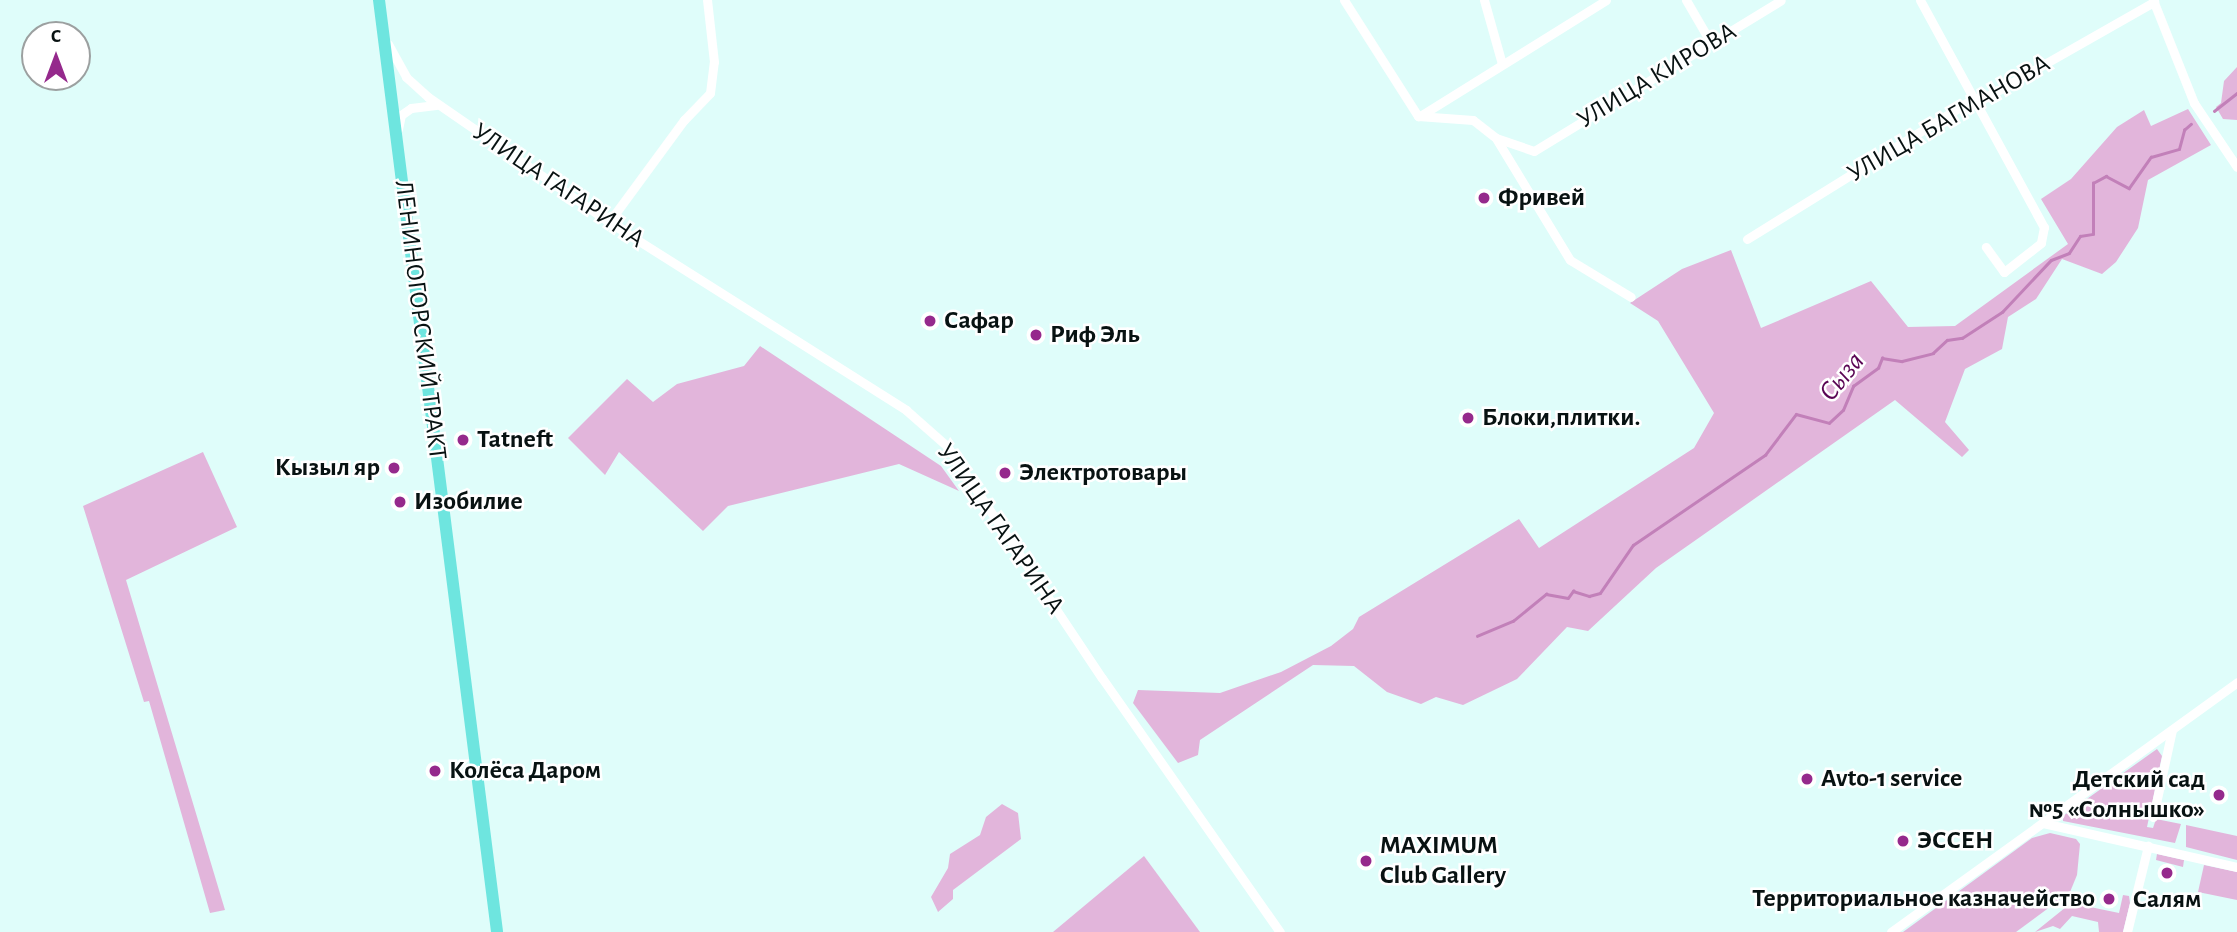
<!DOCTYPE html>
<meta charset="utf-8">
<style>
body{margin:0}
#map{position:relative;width:2237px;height:932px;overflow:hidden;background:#dffdfa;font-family:"Alegreya Sans",sans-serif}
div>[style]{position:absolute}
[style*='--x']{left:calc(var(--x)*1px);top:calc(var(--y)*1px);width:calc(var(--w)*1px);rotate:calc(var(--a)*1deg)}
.green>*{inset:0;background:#e2b5db}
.stream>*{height:2.5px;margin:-1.25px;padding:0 1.25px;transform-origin:1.25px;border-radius:1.25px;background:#c280b9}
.minor>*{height:9px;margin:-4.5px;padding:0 4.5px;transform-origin:4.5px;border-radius:4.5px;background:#fff}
.major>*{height:12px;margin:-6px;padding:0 6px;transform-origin:6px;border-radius:6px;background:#6ee5df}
.dots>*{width:19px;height:19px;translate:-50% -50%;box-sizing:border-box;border:4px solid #fff;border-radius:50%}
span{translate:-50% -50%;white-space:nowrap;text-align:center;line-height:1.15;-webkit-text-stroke:5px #fff;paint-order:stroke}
.street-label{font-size:26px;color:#081212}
.poi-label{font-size:26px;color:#081212;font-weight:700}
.left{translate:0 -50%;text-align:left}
.right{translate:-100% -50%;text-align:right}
.water-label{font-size:28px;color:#590453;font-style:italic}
.north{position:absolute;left:21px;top:21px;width:70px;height:70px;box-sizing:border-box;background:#fff;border:2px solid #9ca0a0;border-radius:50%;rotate:0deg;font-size:19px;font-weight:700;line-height:28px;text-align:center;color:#081212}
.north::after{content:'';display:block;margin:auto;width:24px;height:32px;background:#95298c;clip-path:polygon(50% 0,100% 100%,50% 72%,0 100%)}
</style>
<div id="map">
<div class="green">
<div style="clip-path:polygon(2237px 67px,2237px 120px,2223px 119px,2216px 107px,2221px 103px,2224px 81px)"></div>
<div style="clip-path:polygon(2188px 109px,2211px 145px,2148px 180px,2138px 228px,2116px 262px,2102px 274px,2062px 259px,2036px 299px,2008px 317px,2002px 349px,1965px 369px,1945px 422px,1969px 450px,1962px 457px,1895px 400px,1656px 568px,1588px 631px,1567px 627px,1517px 679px,1463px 705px,1436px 697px,1421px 704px,1387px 692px,1354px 666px,1313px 665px,1200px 740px,1198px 755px,1178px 763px,1133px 703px,1138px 690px,1220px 693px,1281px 672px,1331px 646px,1353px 629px,1359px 617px,1519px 519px,1539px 548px,1694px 448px,1714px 413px,1658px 321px,1630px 303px,1682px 269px,1731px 250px,1761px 328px,1871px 281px,1908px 327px,1955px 326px,2068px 244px,2041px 199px,2071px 179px,2117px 127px,2144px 110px,2151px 126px)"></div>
<div style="clip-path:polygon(760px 346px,941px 466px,959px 491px,899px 464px,728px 506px,703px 531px,619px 452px,605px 475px,568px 438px,627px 379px,653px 402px,677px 384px,744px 366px)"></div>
<div style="clip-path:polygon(203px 452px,237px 527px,126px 580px,225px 910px,210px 913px,149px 701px,144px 702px,83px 506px)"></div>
<div style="clip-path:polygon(2157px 749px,2162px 756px,2147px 827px,2153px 828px,2156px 819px,2181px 824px,2175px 843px,2063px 821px,2063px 816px)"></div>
<div style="clip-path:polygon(1002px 804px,1018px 813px,1021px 839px,953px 890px,953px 899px,938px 912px,931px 897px,948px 868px,950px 854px,980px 835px,986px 817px)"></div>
<div style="clip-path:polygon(2186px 825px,2237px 836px,2237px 860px,2186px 847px)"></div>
<div style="clip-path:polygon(2050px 833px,2076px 839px,2080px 844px,2077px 875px,2070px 892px,2016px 932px,1903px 932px,2032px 838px)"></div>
<div style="clip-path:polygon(2157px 854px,2184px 860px,2183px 867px,2156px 860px)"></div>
<div style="clip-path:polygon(1144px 856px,1200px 932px,1053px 932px)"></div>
<div style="clip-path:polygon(2204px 865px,2237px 872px,2237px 900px,2198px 892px)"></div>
<div style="clip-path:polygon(2123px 895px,2129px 896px,2130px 903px,2123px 932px,2099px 932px,2098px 922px,2072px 916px,2060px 929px,2053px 926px,2035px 932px,2071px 903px,2119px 913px)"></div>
</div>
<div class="stream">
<div style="--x:2214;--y:111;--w:29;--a:-38"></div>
<div style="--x:1477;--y:636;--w:39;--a:-23"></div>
<div style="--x:1513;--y:621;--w:43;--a:-39.3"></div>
<div style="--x:1546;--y:594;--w:22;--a:10"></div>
<div style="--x:1568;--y:598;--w:9;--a:-54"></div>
<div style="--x:1573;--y:591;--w:17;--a:17"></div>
<div style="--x:1589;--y:596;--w:11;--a:-15"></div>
<div style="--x:1600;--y:593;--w:58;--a:-55.5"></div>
<div style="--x:1633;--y:545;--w:160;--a:-34.3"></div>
<div style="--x:1765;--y:455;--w:51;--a:-52.9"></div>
<div style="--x:1796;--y:414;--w:34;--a:15"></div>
<div style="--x:1829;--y:423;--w:19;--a:-43"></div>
<div style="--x:1843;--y:410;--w:26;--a:-67"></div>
<div style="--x:1853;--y:386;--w:31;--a:-36"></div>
<div style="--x:1878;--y:368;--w:11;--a:-68"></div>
<div style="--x:1882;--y:358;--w:20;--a:9"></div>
<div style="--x:1902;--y:361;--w:32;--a:-14"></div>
<div style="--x:1933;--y:353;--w:19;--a:-43"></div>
<div style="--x:1947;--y:340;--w:15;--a:-8"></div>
<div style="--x:1962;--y:338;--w:48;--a:-33"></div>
<div style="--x:2002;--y:312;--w:71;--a:-46.7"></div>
<div style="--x:2051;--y:260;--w:19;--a:-21"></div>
<div style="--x:2069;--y:253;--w:20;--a:-57"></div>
<div style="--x:2080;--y:236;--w:13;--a:-9"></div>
<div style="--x:2093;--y:234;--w:51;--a:-90"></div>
<div style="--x:2093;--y:183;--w:15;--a:-28"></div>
<div style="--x:2106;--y:176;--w:26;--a:28"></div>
<div style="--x:2129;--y:188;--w:38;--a:-55"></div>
<div style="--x:2151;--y:157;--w:29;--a:-16"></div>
<div style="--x:2179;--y:149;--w:20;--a:-75"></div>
<div style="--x:2184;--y:130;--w:9;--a:-41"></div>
</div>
<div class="minor">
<div style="--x:1344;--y:0;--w:138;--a:57.5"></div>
<div style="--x:1418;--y:116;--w:55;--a:4.2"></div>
<div style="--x:1473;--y:120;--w:29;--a:38"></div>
<div style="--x:1496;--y:138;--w:40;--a:18.9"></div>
<div style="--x:1534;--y:151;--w:289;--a:-31.4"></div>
<div style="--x:1484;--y:0;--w:66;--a:74.3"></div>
<div style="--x:1686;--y:0;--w:50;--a:59.8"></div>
<div style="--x:1920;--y:0;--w:259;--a:61.4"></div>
<div style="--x:2044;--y:227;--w:16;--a:101"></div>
<div style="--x:2041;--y:243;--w:47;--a:141.9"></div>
<div style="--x:2004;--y:272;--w:31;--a:-126"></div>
<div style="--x:2153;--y:0;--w:111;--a:68.3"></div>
<div style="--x:2194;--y:103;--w:77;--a:56.1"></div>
<div style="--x:388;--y:44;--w:38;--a:61"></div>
<div style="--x:406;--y:77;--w:30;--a:42"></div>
<div style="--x:428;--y:97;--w:220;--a:34.6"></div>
<div style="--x:609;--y:222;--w:352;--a:32.3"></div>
<div style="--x:906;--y:410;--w:55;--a:41.3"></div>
<div style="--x:947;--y:446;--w:279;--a:56.3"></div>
<div style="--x:1102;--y:678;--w:310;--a:55"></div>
<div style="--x:1420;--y:116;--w:219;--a:-31.9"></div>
<div style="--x:398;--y:129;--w:14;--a:-78"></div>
<div style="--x:401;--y:115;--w:12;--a:-35"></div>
<div style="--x:411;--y:108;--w:25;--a:-7"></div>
<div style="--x:1497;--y:140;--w:140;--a:58.7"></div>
<div style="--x:1570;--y:260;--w:71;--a:31.2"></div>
<div style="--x:609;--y:222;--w:127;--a:-53.7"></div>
<div style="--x:684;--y:120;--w:37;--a:-46"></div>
<div style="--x:710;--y:93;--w:31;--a:-83"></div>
<div style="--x:714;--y:62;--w:62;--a:-96.4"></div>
<div style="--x:1747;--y:239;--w:266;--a:-31.8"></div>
<div style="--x:1973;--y:99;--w:17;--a:-13"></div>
<div style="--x:1990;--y:95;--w:189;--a:-29.6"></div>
<div style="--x:2153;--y:817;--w:89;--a:-77.7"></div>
<div style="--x:2043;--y:823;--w:199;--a:12.8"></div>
<div style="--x:1891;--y:932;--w:427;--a:-35.8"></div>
<div style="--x:2127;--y:932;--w:89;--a:-76.3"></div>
</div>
<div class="major">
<div style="--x:379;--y:0;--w:939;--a:82.78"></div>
</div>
<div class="dots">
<div style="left:1484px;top:198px;background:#95298c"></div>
<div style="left:930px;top:321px;background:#95298c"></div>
<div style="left:1036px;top:335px;background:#95298c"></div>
<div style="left:1468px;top:418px;background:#95298c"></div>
<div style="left:463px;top:440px;background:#95298c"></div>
<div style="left:394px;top:468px;background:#95298c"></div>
<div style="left:1005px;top:473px;background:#95298c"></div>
<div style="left:400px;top:502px;background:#95298c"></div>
<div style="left:435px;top:771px;background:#95298c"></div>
<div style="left:1807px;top:779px;background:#95298c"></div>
<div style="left:2219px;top:795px;background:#95298c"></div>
<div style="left:1903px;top:841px;background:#95298c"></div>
<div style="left:1366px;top:861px;background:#95298c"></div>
<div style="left:2167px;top:873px;background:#95298c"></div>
<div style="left:2109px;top:899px;background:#95298c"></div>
</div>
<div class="street-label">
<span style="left:1657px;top:76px;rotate:-31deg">УЛИЦА КИРОВА</span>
<span style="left:1949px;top:119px;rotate:-30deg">УЛИЦА БАГМАНОВА</span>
<span style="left:558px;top:186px;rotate:34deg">УЛИЦА ГАГАРИНА</span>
<span style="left:420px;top:320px;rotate:83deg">ЛЕНИНОГОРСКИЙ ТРАКТ</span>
<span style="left:1000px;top:529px;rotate:55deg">УЛИЦА ГАГАРИНА</span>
</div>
<div class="poi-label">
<span class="left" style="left:1498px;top:198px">Фривей</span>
<span class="left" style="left:944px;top:321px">Сафар</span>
<span class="left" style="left:1050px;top:335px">Риф Эль</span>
<span class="left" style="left:1482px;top:418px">Блоки,плитки.</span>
<span class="left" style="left:477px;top:440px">Tatneft</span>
<span class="right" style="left:380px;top:468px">Кызыл яр</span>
<span class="left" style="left:1019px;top:473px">Электротовары</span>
<span class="left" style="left:414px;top:502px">Изобилие</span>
<span class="left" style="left:449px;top:771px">Колёса Даром</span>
<span class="left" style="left:1821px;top:779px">Avto-1 service</span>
<span class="right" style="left:2205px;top:795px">Детский сад<br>№5 «Солнышко»</span>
<span class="left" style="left:1917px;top:841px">ЭССЕН</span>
<span class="left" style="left:1380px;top:861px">MAXIMUM<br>Club Gallery</span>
<span class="right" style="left:2095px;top:899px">Территориальное казначейство</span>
<span style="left:2167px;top:900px">Салям</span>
</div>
<div class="water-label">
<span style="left:1842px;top:377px;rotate:-51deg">Сыза</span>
</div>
<div class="north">С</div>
</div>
